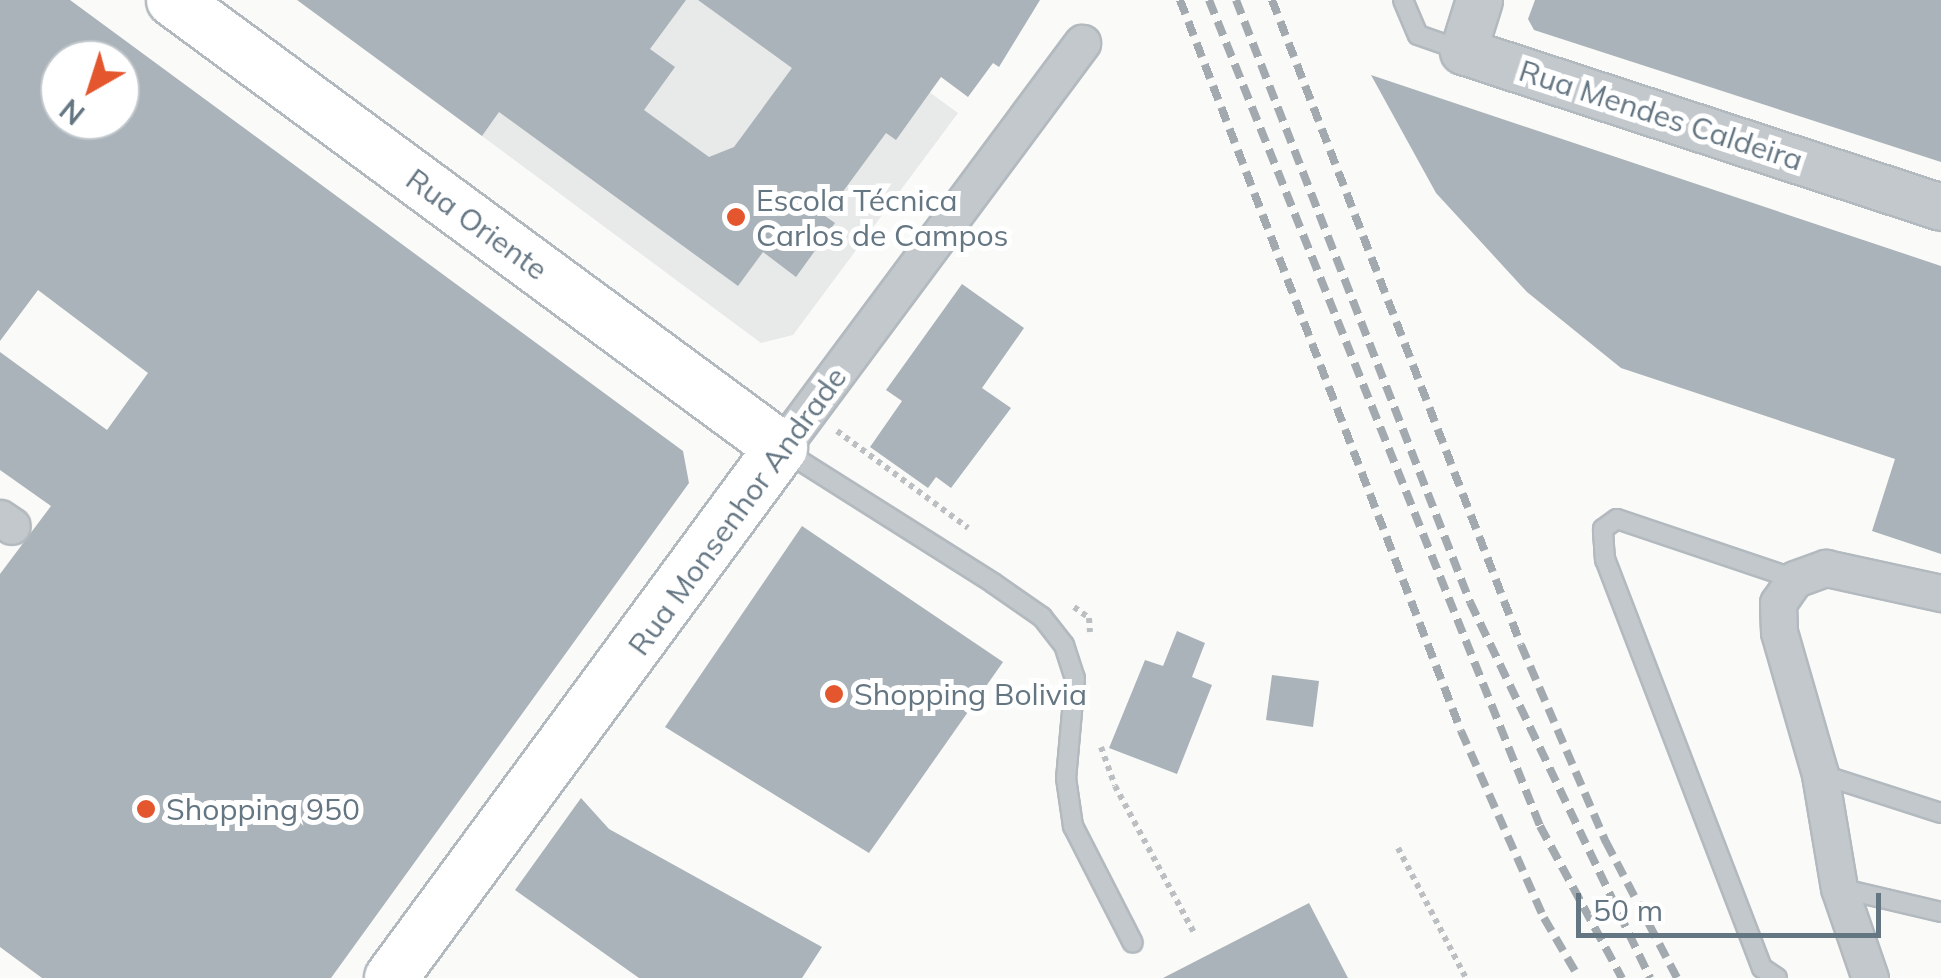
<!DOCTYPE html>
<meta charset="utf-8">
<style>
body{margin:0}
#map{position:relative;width:1941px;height:978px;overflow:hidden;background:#fafaf8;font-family:Mulish,sans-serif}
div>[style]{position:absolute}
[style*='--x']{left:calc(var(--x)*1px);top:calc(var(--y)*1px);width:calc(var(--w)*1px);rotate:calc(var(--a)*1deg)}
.built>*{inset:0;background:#e8e9e9}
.building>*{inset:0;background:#aab3b9}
.path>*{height:6px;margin-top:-3px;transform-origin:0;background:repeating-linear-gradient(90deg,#bbbfc2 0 5px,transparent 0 10px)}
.roads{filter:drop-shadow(2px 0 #b3babf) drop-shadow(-2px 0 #b3babf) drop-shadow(0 2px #b3babf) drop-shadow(0 -2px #b3babf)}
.service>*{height:18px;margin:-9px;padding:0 9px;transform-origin:9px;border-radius:9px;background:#c3c8cc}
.minor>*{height:35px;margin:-17.5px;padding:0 17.5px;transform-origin:17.5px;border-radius:17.5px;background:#c3c8cc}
.tertiary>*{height:45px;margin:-22.5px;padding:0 22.5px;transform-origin:22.5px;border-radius:22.5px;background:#c3c8cc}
.secondary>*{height:52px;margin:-26px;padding:0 26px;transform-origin:26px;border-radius:26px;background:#fff}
.rail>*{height:8px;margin-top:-4px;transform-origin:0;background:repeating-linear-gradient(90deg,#a2aab0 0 15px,transparent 0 23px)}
.dots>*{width:28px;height:28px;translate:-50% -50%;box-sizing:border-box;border:5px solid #fff;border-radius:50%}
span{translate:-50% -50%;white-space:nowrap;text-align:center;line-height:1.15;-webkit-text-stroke:10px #fff;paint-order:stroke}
.street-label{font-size:30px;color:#657683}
.poi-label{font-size:30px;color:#657683}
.left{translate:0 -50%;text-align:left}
.north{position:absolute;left:40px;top:40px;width:100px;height:100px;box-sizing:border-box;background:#fff;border:2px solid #c1c8cd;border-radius:50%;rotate:219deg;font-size:28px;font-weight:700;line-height:40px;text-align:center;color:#657683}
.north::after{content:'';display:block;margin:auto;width:35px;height:45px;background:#e4572e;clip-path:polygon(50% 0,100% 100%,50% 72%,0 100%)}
.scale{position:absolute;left:1576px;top:893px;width:305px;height:45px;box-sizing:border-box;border:5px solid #657683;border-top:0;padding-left:12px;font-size:30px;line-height:35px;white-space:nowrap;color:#657683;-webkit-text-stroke:8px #fff;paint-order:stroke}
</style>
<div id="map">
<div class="built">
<div style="clip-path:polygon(576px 0,803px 0,958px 113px,793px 335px,761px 343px,482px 136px)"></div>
</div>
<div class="building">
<div style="clip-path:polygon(evenodd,0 0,70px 0,683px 451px,689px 483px,331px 978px,42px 978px,0 947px,0 574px,51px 506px,0 470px,0 352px,107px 430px,148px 373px,38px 290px,0 341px,0 0,60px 60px,120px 60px,120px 120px,60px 120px,60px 60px)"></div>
<div style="clip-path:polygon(297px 0,686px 0,650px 49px,675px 67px,644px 110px,709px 157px,734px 147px,792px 68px,698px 0,1040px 0,999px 67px,993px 63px,968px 97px,941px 77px,896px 140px,886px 133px,825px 216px,835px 223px,796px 277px,763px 252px,738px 286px,499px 112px,482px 136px)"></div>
<div style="clip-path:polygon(1535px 0,1941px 0,1941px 162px,1534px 30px,1528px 19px)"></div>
<div style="clip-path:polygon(1371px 75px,1941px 266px,1941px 554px,1872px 531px,1895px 459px,1621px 368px,1527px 292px,1436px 193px)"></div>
<div style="clip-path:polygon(962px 284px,1024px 328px,982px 388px,1011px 408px,951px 488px,936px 477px,928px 488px,870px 447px,902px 401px,886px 390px)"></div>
<div style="clip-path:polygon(802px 526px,1003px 662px,869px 853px,665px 727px)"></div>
<div style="clip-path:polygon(1177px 631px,1205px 643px,1192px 677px,1212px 685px,1177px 774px,1109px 748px,1145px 660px,1163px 666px)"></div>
<div style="clip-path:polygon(1272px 675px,1319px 681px,1313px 727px,1266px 720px)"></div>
<div style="clip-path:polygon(581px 798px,609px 829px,822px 947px,802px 978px,639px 978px,515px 890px)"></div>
<div style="clip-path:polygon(1309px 903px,1348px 978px,1163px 978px)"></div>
</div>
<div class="path">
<div style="--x:837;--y:431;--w:163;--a:36.5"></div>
<div style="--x:1074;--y:607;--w:19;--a:36"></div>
<div style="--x:1089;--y:618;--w:14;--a:86"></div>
<div style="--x:1101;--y:747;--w:41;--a:70.3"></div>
<div style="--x:1115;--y:786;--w:167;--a:61.7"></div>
<div style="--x:1398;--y:848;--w:147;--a:62.4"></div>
</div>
<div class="roads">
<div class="service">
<div style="--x:1403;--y:0;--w:38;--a:67"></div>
<div style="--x:1418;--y:35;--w:46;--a:19.2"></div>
<div style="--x:783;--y:450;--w:249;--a:32.3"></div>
<div style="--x:993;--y:583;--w:60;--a:34.8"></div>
<div style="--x:1042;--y:617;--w:36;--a:52"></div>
<div style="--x:1064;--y:645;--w:35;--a:72"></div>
<div style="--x:1075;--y:678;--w:100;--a:95.1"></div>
<div style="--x:1066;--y:778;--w:49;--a:81.7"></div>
<div style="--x:1073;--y:826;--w:131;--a:62.9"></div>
<div style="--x:1820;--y:774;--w:127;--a:17.9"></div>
<div style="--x:1839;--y:888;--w:105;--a:13.2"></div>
<div style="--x:1777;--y:978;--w:18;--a:-146"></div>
<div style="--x:1762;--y:968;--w:437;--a:-111"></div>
<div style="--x:1605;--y:560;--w:31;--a:-94"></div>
<div style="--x:1603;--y:529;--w:17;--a:-36"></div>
<div style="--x:1617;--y:519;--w:188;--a:18.6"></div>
</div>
<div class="minor">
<div style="--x:781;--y:448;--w:505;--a:-53.38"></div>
<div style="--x:0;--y:518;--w:14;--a:34"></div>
<div style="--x:1870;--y:978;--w:95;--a:-109"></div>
<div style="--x:1839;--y:888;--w:116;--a:-99.5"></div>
<div style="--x:1820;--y:774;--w:148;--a:-106.1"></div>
<div style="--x:1779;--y:632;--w:29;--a:-92"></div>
<div style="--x:1778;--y:603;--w:29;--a:-55"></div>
<div style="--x:1795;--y:579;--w:33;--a:-20"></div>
<div style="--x:1826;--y:568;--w:118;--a:12.3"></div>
</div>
<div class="tertiary">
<div style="--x:1479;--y:0;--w:53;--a:107.4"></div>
<div style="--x:1463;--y:51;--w:503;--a:18.07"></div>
</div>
<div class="secondary">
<div style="--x:173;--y:0;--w:755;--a:36.38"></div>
<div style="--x:781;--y:448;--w:658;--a:126.35"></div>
</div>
</div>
<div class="rail">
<div style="--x:1180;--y:0;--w:783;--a:68.97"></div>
<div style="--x:1461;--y:731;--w:205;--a:66.1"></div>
<div style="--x:1544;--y:918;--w:69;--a:59.7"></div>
<div style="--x:1209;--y:0;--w:890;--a:68.16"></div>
<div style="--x:1540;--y:826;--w:173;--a:61.7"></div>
<div style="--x:1236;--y:0;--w:646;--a:68.76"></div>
<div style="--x:1470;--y:602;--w:417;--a:64.4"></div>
<div style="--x:1272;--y:0;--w:691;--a:68.89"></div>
<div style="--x:1521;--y:645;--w:215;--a:66.7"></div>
<div style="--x:1606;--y:842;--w:153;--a:62.4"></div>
</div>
<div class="dots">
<div style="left:736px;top:217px;background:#e4572e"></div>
<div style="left:834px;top:694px;background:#e4572e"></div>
<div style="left:146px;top:809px;background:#e4572e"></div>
</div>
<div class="street-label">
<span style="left:1661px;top:115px;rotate:18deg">Rua Mendes Caldeira</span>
<span style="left:477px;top:224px;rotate:36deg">Rua Oriente</span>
<span style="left:737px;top:511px;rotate:-54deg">Rua Monsenhor Andrade</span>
</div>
<div class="poi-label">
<span class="left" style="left:756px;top:217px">Escola Técnica<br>Carlos de Campos</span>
<span class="left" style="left:854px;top:694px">Shopping Bolivia</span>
<span class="left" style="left:166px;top:809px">Shopping 950</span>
</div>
<div class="north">N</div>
<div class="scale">50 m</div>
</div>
